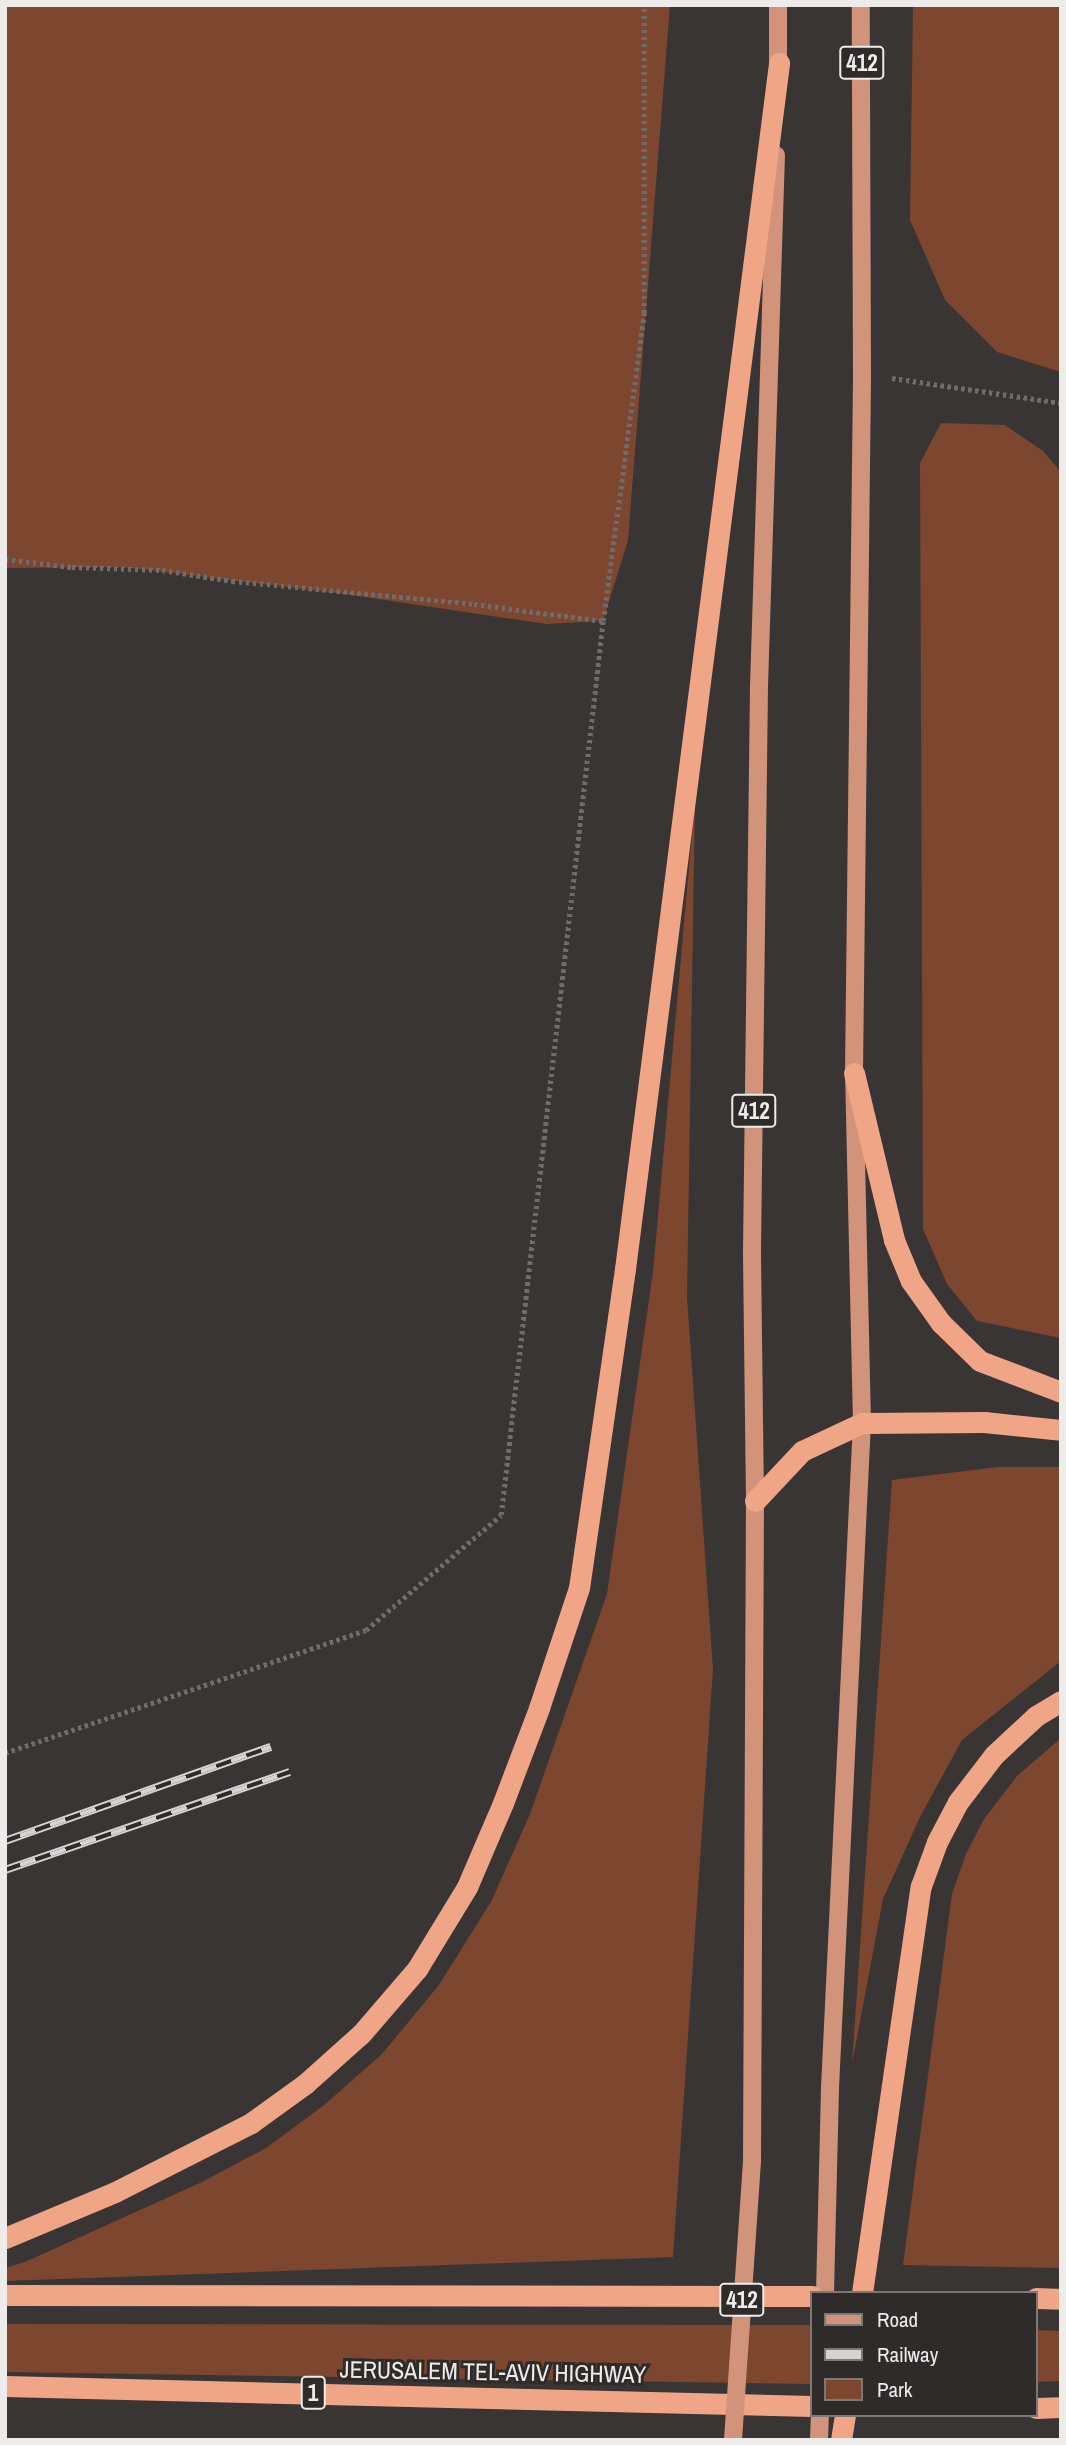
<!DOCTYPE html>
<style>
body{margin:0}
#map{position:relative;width:1066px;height:2445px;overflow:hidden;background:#393534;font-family:"Archivo Narrow",sans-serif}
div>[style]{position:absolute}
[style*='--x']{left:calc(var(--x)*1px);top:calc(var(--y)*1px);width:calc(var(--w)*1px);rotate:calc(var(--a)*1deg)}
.green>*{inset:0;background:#7d462f}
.path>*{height:4.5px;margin-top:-2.25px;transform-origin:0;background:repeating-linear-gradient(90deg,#6f6c6b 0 3.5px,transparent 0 7px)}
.major>*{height:18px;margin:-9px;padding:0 9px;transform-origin:9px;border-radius:9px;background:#d1937a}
.highway>*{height:21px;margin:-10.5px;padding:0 10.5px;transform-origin:10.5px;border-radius:10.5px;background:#efa586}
.rail>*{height:8px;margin-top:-4px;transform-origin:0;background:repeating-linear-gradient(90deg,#2e2b2a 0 16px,#d6d4d3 0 32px);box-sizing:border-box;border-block:2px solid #d6d4d3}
.major-bridge>*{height:18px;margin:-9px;padding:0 9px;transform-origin:9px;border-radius:9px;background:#d1937a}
span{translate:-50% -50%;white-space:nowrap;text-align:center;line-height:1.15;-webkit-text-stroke:6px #2e2b2a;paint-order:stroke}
.shield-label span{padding:2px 5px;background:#2e2b2a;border:2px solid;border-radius:5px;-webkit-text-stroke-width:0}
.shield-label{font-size:23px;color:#eeeceb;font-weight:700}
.street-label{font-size:24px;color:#eeeceb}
.frame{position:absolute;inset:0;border:7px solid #eeeceb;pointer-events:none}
.legend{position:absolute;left:810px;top:2291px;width:228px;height:126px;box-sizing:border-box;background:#2e2b2a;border:2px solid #7b7877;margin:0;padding:9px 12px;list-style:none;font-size:21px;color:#eeeceb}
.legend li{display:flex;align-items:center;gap:14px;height:35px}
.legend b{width:35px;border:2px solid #7b7877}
</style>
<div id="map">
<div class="green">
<div style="clip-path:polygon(5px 5px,670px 5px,628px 540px,603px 621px,546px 624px,345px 594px,124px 567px,5px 568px)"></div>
<div style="clip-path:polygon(913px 5px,1061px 5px,1061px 372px,997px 352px,945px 300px,910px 220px)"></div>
<div style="clip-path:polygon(941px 423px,1005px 425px,1043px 451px,1061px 472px,1061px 1338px,977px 1321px,947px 1284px,923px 1229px,920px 463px)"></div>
<div style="clip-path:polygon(695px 800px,687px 1297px,713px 1669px,673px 2257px,5px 2281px,5px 2268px,25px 2262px,202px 2182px,266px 2148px,323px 2106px,382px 2054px,439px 1985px,492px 1900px,530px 1814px,607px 1594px,653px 1272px)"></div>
<div style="clip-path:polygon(998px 1467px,1061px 1467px,1061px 1661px,962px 1740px,920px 1817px,883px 1899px,852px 2064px,892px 1480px)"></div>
<div style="clip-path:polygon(1061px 1738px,1061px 2268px,903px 2265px,952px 1894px,966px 1854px,984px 1819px,1017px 1776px)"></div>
<div style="clip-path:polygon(5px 2324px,812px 2325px,812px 2384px,5px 2372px)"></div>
<div style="clip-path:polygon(1036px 2330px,1061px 2331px,1061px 2381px,1036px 2382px)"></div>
</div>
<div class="path">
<div style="--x:892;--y:378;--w:171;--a:8.4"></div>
<div style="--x:5;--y:559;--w:67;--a:6.8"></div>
<div style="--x:72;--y:567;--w:90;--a:1.9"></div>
<div style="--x:162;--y:570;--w:71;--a:8.9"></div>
<div style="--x:232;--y:581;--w:243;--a:5.4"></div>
<div style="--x:474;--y:604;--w:130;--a:7.5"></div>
<div style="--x:5;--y:1753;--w:381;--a:-18.8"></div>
<div style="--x:366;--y:1630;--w:177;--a:-40.4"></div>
<div style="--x:501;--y:1515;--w:900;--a:-83.49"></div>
<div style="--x:603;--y:621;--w:311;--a:-82.4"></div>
<div style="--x:644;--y:313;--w:308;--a:-90"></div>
</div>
<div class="major">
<div style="--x:778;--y:5;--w:69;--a:90"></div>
<div style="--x:752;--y:2160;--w:659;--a:-89.74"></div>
<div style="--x:755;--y:1501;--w:250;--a:-90.7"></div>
<div style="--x:752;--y:1251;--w:565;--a:-89.29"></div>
<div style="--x:759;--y:686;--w:531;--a:-88.17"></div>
<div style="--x:825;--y:2293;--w:205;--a:-88.6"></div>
<div style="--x:830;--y:2088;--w:666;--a:-87.25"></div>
<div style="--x:862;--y:1423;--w:350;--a:-91.3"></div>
<div style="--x:854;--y:1073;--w:699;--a:-89.34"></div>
<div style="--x:862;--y:374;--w:369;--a:-90.2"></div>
<div style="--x:819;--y:2440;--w:25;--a:-88"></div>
</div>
<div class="highway">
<div style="--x:854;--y:1073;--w:172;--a:76.5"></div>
<div style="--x:894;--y:1240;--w:44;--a:67.5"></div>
<div style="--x:911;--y:1281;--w:52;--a:54.5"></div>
<div style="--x:941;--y:1323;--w:54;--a:44.3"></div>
<div style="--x:980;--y:1361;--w:87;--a:20.9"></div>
<div style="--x:755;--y:1501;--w:69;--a:-46.8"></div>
<div style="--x:802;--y:1451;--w:66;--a:-25"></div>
<div style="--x:862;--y:1423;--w:122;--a:-0.5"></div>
<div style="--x:984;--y:1422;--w:77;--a:5.9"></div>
<div style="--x:5;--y:2238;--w:119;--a:-22.7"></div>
<div style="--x:115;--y:2192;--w:153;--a:-26.9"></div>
<div style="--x:251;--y:2123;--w:67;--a:-35.8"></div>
<div style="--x:305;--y:2084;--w:75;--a:-41.8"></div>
<div style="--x:361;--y:2034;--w:86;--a:-49.3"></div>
<div style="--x:417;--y:1969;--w:96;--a:-58.6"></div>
<div style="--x:467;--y:1887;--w:91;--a:-66.8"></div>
<div style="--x:503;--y:1803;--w:102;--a:-69.2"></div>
<div style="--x:539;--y:1708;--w:126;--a:-71.6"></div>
<div style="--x:579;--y:1588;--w:322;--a:-81.8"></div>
<div style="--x:625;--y:1269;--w:1216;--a:-82.72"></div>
<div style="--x:862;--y:2293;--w:411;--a:-81.8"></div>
<div style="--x:921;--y:1886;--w:47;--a:-70"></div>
<div style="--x:937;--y:1842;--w:45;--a:-62.3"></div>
<div style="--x:958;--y:1802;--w:59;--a:-52.5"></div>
<div style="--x:994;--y:1755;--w:57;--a:-42.9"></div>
<div style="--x:1036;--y:1716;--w:29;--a:-31"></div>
<div style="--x:5;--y:2295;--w:807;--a:0.07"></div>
<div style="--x:1036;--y:2298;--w:25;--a:2"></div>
<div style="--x:5;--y:2386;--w:807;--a:1.42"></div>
<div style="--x:1036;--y:2408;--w:25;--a:-2"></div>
<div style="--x:841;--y:2440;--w:25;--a:-81"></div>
</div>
<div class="rail">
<div style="--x:5;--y:1841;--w:282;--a:-19.5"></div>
<div style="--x:5;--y:1870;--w:301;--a:-19"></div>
</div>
<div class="major-bridge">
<div style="--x:733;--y:2440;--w:281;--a:-86.1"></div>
</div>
<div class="shield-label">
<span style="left:862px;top:63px">412</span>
<span style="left:754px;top:1111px">412</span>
<span style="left:742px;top:2300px">412</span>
<span style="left:313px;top:2393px">1</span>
</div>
<div class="street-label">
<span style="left:493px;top:2372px;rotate:1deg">JERUSALEM TEL-AVIV HIGHWAY</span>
</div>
<div class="frame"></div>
<ul class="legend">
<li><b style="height:9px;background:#d1937a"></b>Road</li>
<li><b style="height:9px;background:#d6d4d3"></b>Railway</li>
<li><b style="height:19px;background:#7d462f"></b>Park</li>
</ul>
</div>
